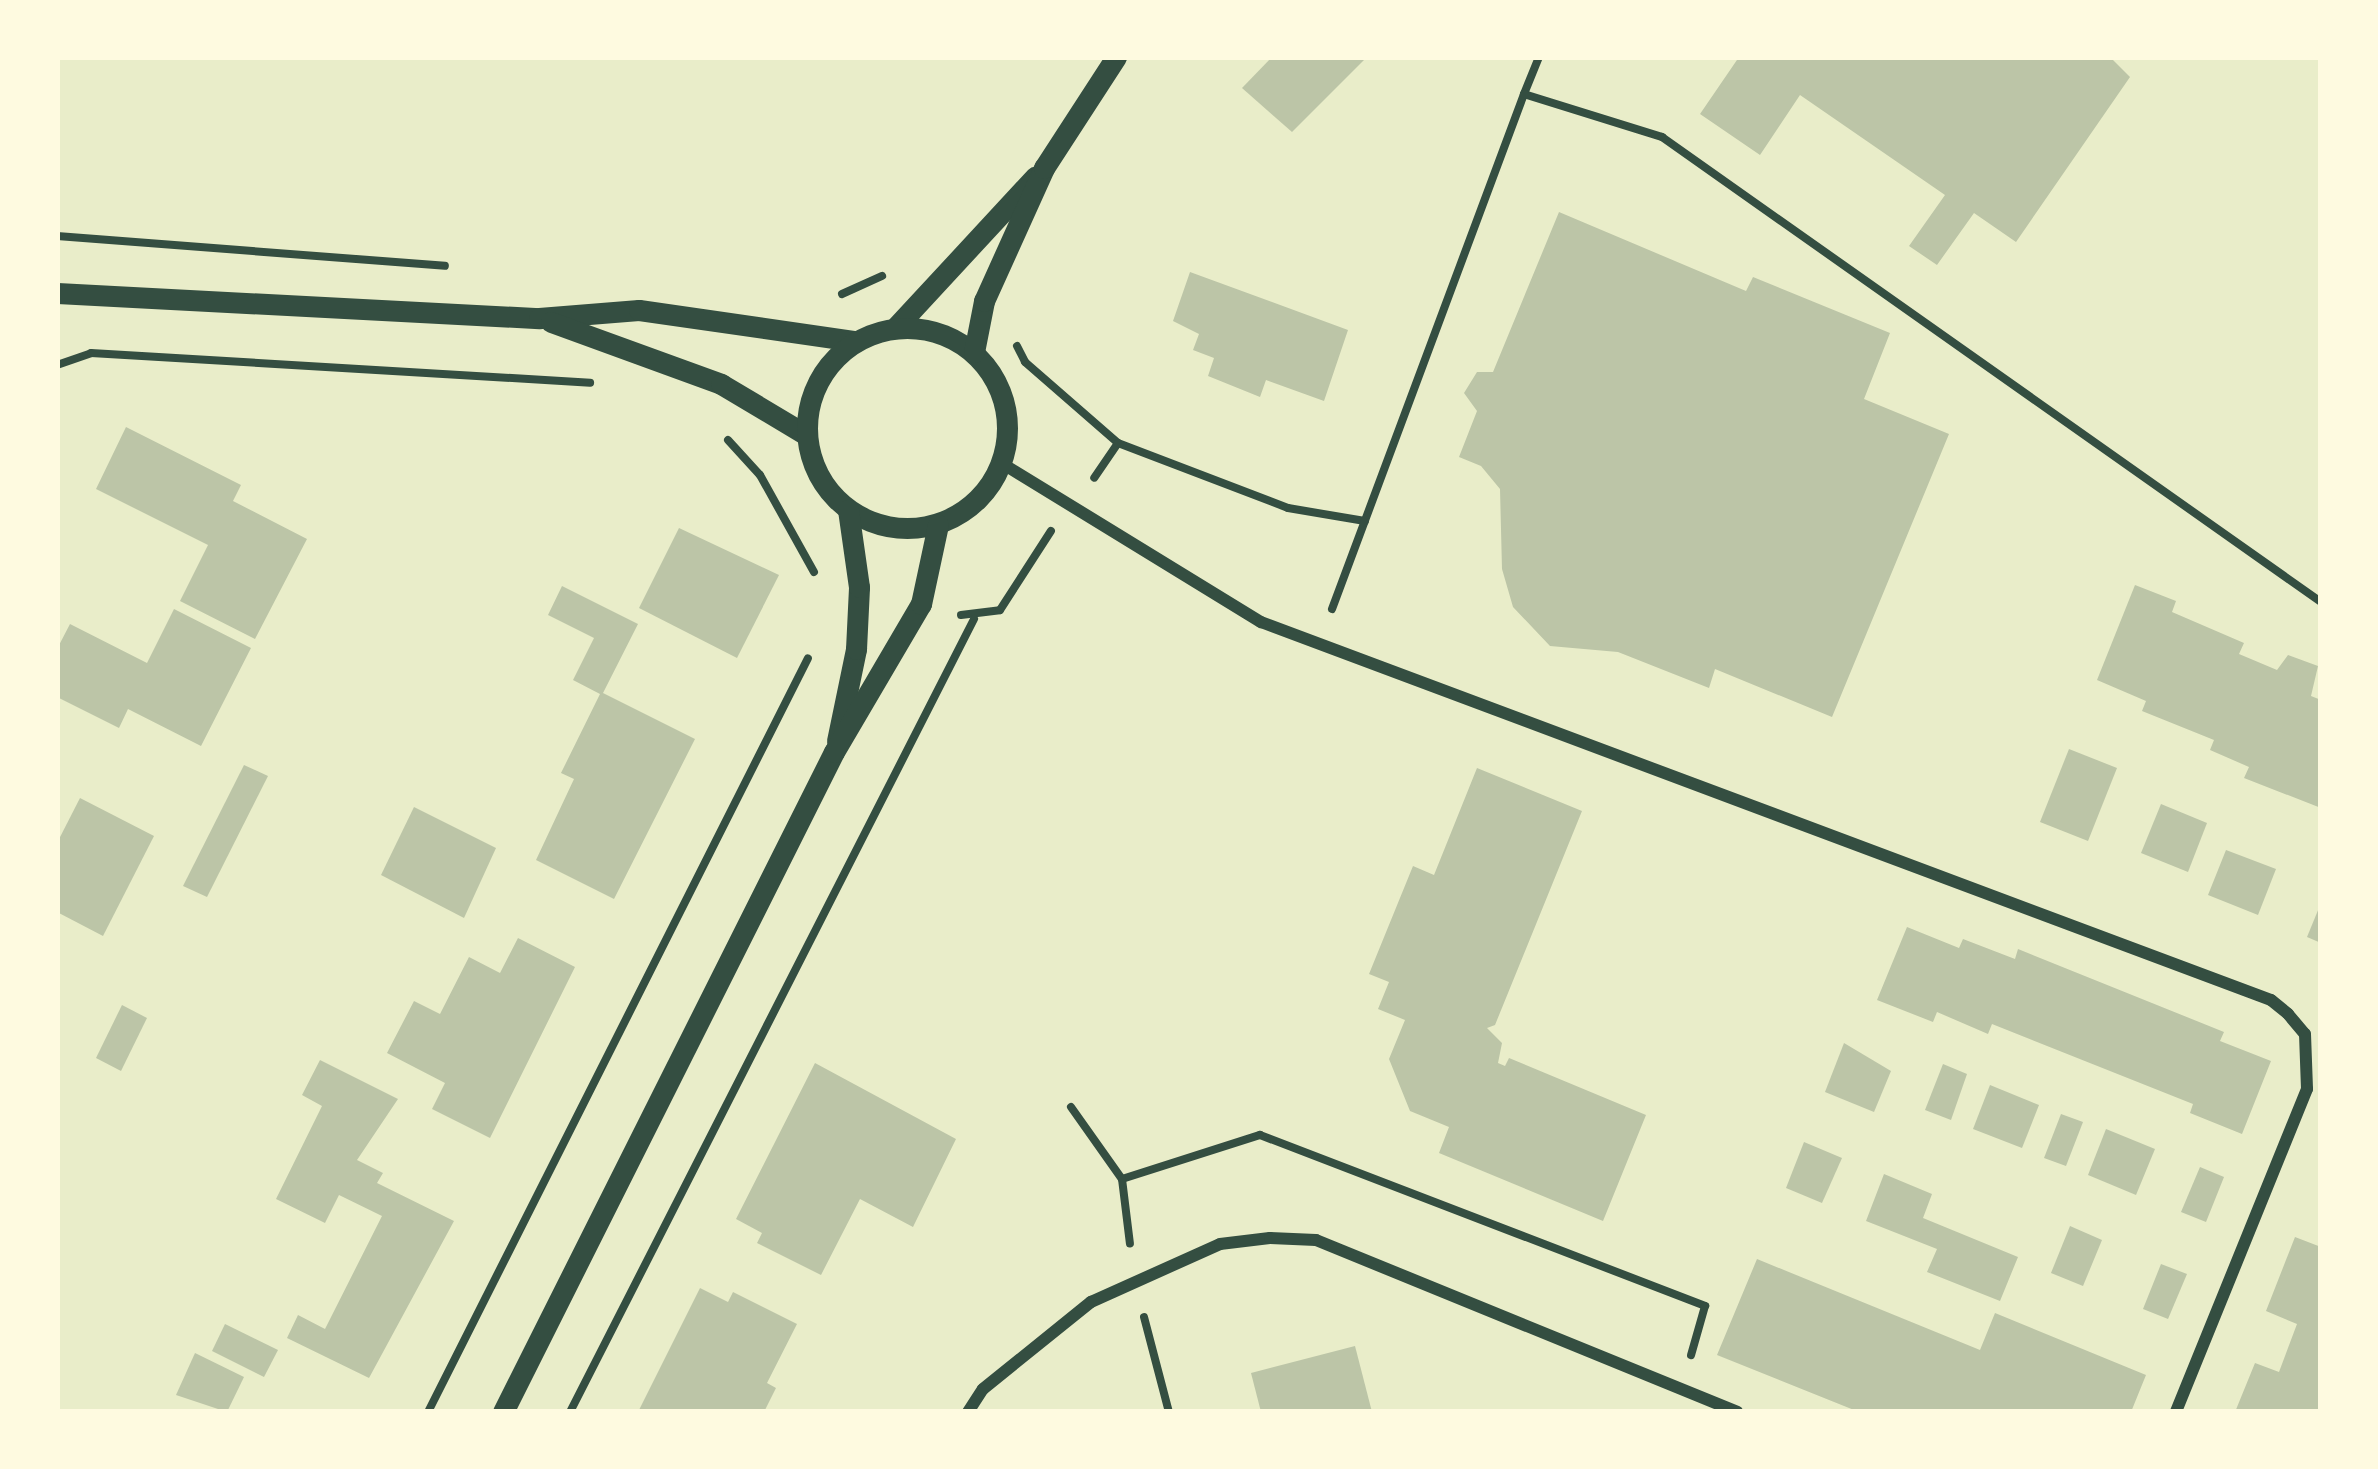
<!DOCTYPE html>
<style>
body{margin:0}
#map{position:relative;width:2378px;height:1469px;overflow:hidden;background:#e9edc9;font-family:"Libre Baskerville",serif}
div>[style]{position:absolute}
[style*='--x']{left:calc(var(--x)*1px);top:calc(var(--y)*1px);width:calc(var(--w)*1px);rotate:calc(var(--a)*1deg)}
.building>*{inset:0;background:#bcc5a7}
.path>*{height:8px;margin:-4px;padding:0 4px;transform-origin:4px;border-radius:4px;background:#344e41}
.minor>*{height:12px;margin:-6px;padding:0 6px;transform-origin:6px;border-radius:6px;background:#344e41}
.tertiary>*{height:21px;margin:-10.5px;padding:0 10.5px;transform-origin:10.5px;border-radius:10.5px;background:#344e41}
.tertiary>.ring{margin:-10.5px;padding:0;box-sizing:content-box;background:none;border:21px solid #344e41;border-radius:50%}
span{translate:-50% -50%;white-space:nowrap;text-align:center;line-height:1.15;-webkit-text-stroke:12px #fefae0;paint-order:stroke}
.frame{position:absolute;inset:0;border:60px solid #fefae0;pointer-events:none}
</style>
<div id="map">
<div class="building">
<div style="clip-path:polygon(1272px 57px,1367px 57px,1292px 132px,1242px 88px)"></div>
<div style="clip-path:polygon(1739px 57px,2110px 57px,2130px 77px,2016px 242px,1974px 213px,1937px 265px,1909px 246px,1945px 195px,1800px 95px,1760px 155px,1700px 114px)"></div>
<div style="clip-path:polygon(1559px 212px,1746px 291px,1753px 277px,1890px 333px,1864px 399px,1949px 434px,1832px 717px,1715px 669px,1709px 688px,1618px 652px,1550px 646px,1513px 607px,1502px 569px,1500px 489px,1481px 466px,1459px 457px,1477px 411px,1464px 393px,1477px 372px,1493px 372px)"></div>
<div style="clip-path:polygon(1190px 272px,1348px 330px,1324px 401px,1266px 380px,1260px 397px,1208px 376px,1214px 358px,1193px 350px,1199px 334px,1173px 321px)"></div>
<div style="clip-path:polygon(126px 427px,241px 485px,233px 501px,307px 539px,255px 639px,180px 601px,208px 545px,96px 489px)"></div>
<div style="clip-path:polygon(679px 528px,779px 575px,737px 658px,639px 608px)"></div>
<div style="clip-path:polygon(2135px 585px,2176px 601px,2172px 612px,2244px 643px,2239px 654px,2277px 670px,2288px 655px,2318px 666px,2311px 696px,2321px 700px,2321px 808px,2244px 778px,2249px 767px,2210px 750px,2214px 740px,2142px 711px,2146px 701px,2097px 680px)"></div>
<div style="clip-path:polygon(562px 586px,638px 624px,603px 693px,695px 739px,614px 899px,536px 860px,574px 779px,561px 773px,600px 694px,573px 680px,594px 638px,548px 615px)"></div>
<div style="clip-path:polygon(174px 609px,251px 648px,201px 746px,128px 709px,119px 728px,57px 697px,57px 649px,70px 624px,147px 663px)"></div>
<div style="clip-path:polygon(2069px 749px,2117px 768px,2088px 841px,2040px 822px)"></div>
<div style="clip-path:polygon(244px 765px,268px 776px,207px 897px,183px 886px)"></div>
<div style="clip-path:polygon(1477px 768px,1582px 811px,1495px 1025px,1487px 1028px,1502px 1043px,1498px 1063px,1505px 1066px,1509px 1058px,1646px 1115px,1603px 1221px,1439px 1153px,1449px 1127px,1410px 1111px,1389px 1059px,1405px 1020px,1378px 1009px,1389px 982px,1369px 974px,1413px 866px,1434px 875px)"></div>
<div style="clip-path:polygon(80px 798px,154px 836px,103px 936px,57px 912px,57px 843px)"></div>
<div style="clip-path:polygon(2161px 804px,2207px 823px,2188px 872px,2141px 853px)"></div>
<div style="clip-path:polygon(414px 807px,496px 848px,464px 918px,381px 875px)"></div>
<div style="clip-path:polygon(2226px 850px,2276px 869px,2258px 915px,2208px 895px)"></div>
<div style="clip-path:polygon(2321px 903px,2321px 943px,2307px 937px)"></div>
<div style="clip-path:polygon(1907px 927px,1959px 948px,1963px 939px,2015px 959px,2018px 949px,2224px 1032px,2220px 1041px,2271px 1061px,2242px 1134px,2190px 1113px,2193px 1104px,1992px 1024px,1988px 1034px,1937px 1012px,1933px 1022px,1877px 1000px)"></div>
<div style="clip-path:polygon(518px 938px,575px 967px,490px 1138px,432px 1109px,445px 1083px,387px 1053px,414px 1001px,440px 1014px,469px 957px,500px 973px)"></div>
<div style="clip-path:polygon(122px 1005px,147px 1018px,121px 1071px,96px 1058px)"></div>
<div style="clip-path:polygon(1844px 1043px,1891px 1071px,1874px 1112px,1825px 1092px)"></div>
<div style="clip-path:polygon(320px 1060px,398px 1099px,357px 1160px,383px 1173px,377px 1183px,454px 1221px,369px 1378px,287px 1338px,298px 1315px,325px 1329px,382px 1216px,339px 1195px,325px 1223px,276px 1199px,322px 1106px,302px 1095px)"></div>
<div style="clip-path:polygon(815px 1063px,956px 1139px,913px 1227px,860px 1199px,821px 1275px,757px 1243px,762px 1233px,736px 1219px)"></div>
<div style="clip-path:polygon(1943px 1064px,1967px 1074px,1951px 1120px,1925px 1110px)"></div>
<div style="clip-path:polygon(1990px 1085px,2039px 1105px,2022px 1148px,1973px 1129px)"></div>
<div style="clip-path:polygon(2061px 1114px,2083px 1122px,2066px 1166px,2044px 1158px)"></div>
<div style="clip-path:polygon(2106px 1129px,2155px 1149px,2136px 1195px,2088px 1175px)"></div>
<div style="clip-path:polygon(1804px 1142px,1842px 1158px,1822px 1203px,1786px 1188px)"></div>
<div style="clip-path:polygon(2200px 1167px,2224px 1177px,2206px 1222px,2181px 1212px)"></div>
<div style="clip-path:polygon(1884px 1174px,1932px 1194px,1923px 1218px,2018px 1257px,2000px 1301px,1927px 1272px,1937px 1249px,1866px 1221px)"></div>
<div style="clip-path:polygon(2070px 1226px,2102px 1240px,2083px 1286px,2051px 1273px)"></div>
<div style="clip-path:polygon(2295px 1237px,2321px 1247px,2321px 1412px,2235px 1412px,2255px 1363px,2279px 1372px,2297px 1324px,2266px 1311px)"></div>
<div style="clip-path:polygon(1757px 1259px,1980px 1350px,1995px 1313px,2146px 1375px,2131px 1412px,1859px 1412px,1717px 1355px)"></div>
<div style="clip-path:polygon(2161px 1264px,2187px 1274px,2168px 1319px,2143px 1309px)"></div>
<div style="clip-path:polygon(700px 1288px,728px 1302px,733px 1292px,797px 1324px,767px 1383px,776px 1388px,764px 1412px,638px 1412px)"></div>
<div style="clip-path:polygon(225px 1324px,278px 1350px,264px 1377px,212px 1351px)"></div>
<div style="clip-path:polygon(1355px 1346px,1372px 1412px,1261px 1412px,1251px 1373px)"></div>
<div style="clip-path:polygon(195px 1353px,244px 1377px,227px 1412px,176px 1395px)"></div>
</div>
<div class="path">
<div style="--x:1524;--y:94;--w:40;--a:-68"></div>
<div style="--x:57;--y:236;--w:389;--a:4.4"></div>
<div style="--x:842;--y:294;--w:44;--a:-24.2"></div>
<div style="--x:1017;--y:346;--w:18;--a:63"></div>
<div style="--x:1025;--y:362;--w:123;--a:41.1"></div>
<div style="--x:1118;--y:443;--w:42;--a:124.4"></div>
<div style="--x:57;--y:365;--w:36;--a:-19"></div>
<div style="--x:91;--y:353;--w:500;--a:3.4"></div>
<div style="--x:728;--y:440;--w:47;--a:47.6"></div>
<div style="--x:760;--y:475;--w:111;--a:60.9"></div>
<div style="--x:1118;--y:443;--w:182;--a:20.9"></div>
<div style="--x:1288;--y:508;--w:78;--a:9.6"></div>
<div style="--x:1332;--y:609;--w:550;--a:-69.55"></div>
<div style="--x:1524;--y:94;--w:145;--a:17.3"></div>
<div style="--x:1662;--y:137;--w:807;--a:35.21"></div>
<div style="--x:961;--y:615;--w:39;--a:-7"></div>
<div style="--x:1000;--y:610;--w:94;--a:-57.2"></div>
<div style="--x:1071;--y:1107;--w:88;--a:54.7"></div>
<div style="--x:1122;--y:1179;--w:145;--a:-17.7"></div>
<div style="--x:1260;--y:1135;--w:477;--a:21"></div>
<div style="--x:1705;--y:1306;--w:51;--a:105.9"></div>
<div style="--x:1122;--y:1179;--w:65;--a:83"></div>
<div style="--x:1144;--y:1317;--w:98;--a:75.3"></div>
<div style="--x:428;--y:1412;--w:844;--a:-63.25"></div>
<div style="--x:570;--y:1412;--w:890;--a:-63"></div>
</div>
<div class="minor">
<div style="--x:1003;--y:464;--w:303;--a:31.5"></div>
<div style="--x:1261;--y:622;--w:1078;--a:20.52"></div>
<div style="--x:2271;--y:1000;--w:22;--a:39"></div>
<div style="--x:2288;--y:1014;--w:26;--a:50"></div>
<div style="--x:2305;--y:1034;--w:55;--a:87.9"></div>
<div style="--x:2307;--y:1089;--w:349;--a:112.1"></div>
<div style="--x:968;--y:1412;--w:27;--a:-57"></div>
<div style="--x:983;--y:1389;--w:139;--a:-38.9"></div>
<div style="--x:1091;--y:1302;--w:141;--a:-24.2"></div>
<div style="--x:1220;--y:1244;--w:50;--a:-6.8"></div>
<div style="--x:1270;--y:1238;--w:46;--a:2.5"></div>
<div style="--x:1316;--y:1240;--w:455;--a:22.2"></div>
</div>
<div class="tertiary">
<div style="--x:57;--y:293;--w:483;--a:3"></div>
<div style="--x:539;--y:318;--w:100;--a:-4.6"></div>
<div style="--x:639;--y:310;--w:218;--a:8.2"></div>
<div style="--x:551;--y:322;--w:181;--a:20"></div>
<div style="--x:721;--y:384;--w:98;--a:30.8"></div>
<div style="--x:896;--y:327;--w:205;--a:-47.2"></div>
<div class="ring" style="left:807px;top:328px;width:179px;height:179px"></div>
<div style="--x:974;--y:352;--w:52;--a:-78.9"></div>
<div style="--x:984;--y:301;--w:146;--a:-65.7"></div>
<div style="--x:1044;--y:168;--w:132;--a:-57"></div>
<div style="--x:837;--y:741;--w:94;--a:-78.3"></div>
<div style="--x:856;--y:649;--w:62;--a:-87.2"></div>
<div style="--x:859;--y:587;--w:78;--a:-98.1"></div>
<div style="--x:503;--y:1412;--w:738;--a:-63.37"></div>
<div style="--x:834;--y:752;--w:172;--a:-59.6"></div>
<div style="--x:921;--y:604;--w:81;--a:-77.9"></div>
</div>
<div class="frame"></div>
</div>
